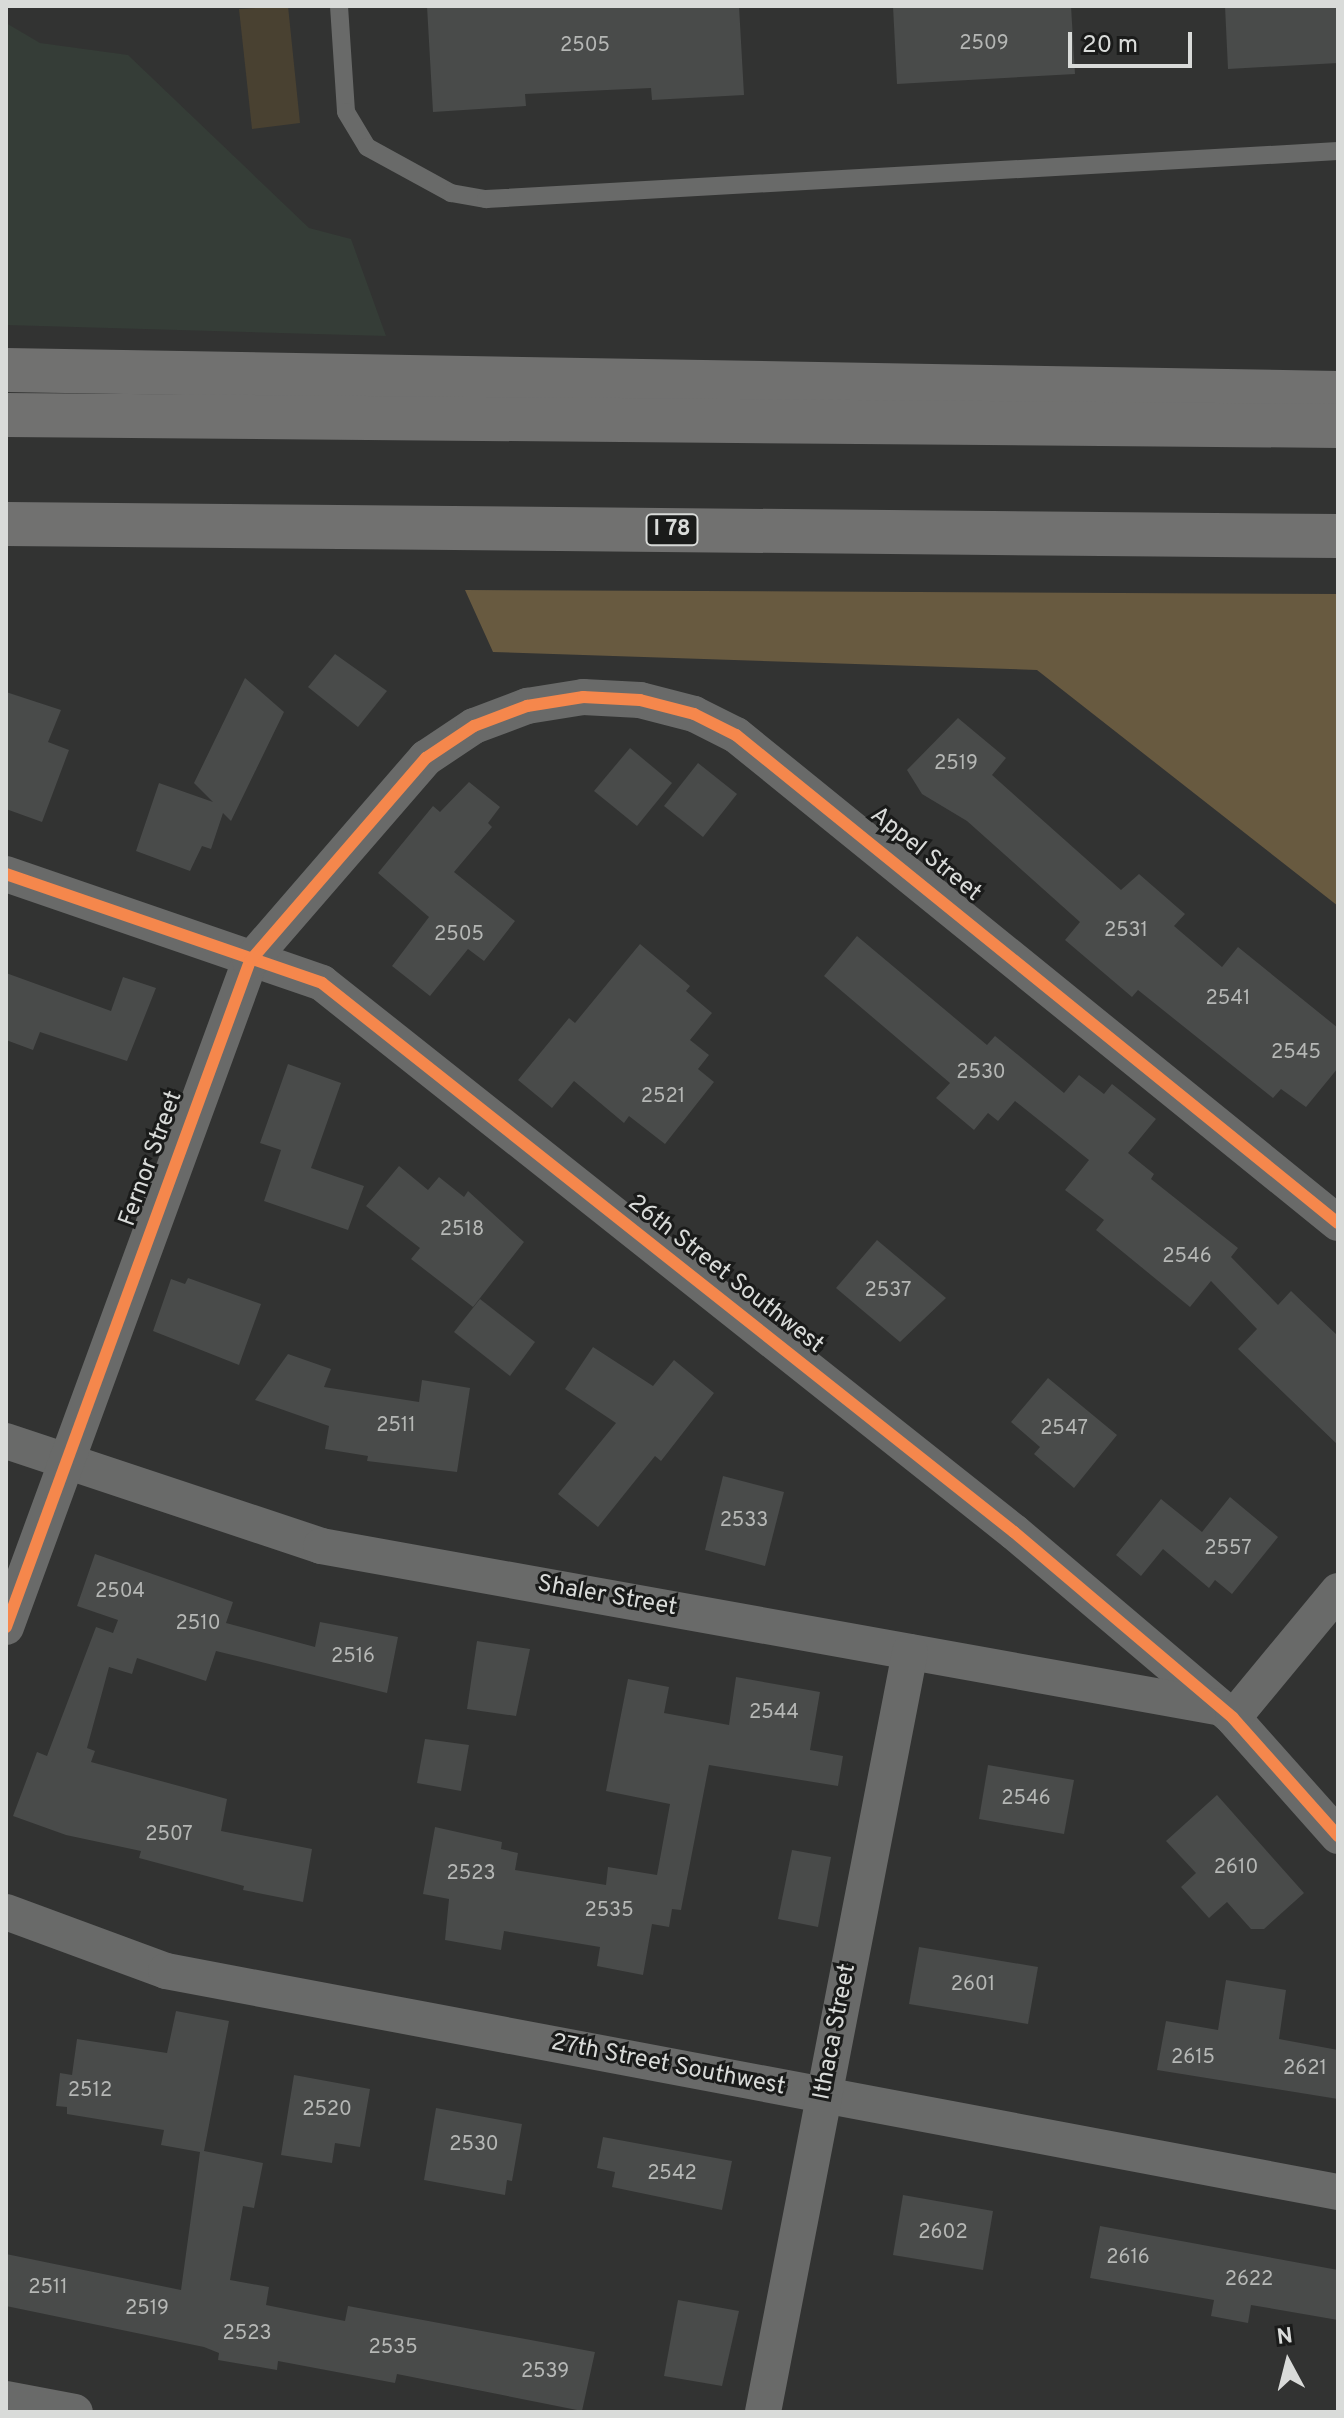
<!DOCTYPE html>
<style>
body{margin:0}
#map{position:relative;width:1344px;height:2418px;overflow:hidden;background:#323332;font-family:Overpass,sans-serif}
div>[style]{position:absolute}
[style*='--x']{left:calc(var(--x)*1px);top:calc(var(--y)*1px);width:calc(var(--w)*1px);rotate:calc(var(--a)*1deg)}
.built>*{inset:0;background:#353d37}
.green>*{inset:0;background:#494131}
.forest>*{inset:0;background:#685a40}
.building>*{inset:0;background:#494b4a}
.service>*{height:18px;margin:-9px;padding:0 9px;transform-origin:9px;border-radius:9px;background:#696a69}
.minor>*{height:36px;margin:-18px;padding:0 18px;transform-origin:18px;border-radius:18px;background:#696a69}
.motorway>*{height:44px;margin:-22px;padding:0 22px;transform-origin:22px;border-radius:22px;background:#717170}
.cycleway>*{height:12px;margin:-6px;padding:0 6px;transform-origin:6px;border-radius:6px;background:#f5874c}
span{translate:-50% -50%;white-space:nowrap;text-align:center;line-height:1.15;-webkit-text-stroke:6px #1a1b1a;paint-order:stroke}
.number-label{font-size:20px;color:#b5b7b5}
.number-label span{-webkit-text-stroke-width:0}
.shield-label span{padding:2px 6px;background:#1a1b1a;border:2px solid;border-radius:6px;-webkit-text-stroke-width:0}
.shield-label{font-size:22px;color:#d9dbd9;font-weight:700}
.street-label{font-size:24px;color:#d9dbd9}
.frame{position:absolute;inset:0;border:8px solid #d9dbd9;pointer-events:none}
.north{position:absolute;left:1248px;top:2322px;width:80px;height:80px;-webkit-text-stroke:6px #1a1b1a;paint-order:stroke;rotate:353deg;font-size:22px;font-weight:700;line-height:32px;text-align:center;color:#d9dbd9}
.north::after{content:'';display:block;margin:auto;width:28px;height:36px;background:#d9dbd9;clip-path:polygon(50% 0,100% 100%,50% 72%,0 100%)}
.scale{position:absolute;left:1068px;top:32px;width:124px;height:36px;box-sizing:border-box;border:4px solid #d9dbd9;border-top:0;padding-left:10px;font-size:24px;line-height:28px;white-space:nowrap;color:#d9dbd9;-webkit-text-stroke:6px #1a1b1a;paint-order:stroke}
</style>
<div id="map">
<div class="built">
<div style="clip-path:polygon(6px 23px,40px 43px,128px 55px,309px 228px,351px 239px,386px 336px,6px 325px)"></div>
</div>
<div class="green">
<div style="clip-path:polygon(288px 6px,300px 123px,252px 129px,239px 9px)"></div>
</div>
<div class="forest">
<div style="clip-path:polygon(465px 590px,1338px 594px,1338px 906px,1037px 670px,493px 652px)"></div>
</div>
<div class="building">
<div style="clip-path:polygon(427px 6px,739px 6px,744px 95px,652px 100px,651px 88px,607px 90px,525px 94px,526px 106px,433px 112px)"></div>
<div style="clip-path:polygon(893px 6px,1071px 6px,1075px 74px,897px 84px)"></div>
<div style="clip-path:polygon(1225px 6px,1338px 6px,1338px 63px,1228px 69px)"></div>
<div style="clip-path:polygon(335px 654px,387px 691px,358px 727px,308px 687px)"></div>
<div style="clip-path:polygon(245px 678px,284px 712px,231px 821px,223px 813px,211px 849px,202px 846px,190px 871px,136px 851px,159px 783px,213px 802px,194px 783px)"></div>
<div style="clip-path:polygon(6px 692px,61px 710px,48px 742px,69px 750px,42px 822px,6px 809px)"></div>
<div style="clip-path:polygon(958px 718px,1006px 758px,992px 775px,1121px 890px,1139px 874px,1185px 914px,1174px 926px,1222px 967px,1238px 947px,1338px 1028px,1338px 1068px,1306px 1107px,1281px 1089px,1273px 1098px,1138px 990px,1132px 997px,1065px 940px,1080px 922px,967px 821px,922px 794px,907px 770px)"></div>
<div style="clip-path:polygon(630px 748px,672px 783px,637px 826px,594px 791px)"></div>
<div style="clip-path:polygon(698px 763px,737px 794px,703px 837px,664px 806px)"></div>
<div style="clip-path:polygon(469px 782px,500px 807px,488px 823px,492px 827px,454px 872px,515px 921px,484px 961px,468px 949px,430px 996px,392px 966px,429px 917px,378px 873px,433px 806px,440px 812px)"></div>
<div style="clip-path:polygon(857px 936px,987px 1045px,995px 1036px,1064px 1093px,1079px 1075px,1104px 1094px,1112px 1084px,1156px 1119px,1128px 1153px,1154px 1174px,1151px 1179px,1238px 1248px,1231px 1257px,1278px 1305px,1291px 1291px,1338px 1336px,1338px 1445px,1238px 1349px,1257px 1329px,1211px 1281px,1190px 1307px,1096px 1230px,1104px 1220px,1065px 1190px,1089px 1160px,1015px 1101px,998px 1121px,988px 1113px,974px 1130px,936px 1098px,950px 1083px,824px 976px)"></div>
<div style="clip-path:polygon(640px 944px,690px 986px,686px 991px,712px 1013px,690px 1040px,709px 1055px,698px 1069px,714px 1082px,665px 1144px,629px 1116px,624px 1123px,574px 1081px,552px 1108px,518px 1080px,569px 1018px,575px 1023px)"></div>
<div style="clip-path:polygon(6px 973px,111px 1011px,123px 977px,156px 988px,127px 1061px,40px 1032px,33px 1050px,6px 1040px)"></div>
<div style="clip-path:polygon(288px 1064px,341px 1083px,311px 1168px,364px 1186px,348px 1230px,264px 1201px,281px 1150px,260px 1143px)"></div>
<div style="clip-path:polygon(399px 1166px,428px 1190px,439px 1177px,464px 1197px,468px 1191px,524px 1242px,473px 1307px,411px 1259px,420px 1248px,366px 1206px)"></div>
<div style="clip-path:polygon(877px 1240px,946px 1298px,900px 1342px,836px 1288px)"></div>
<div style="clip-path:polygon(188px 1278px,261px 1304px,239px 1365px,153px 1331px,171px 1279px,185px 1284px)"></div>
<div style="clip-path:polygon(480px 1299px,535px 1342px,510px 1376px,454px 1332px)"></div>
<div style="clip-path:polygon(593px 1347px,653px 1386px,674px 1360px,714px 1393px,661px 1461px,655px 1456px,598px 1527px,558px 1494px,616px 1423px,565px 1389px)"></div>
<div style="clip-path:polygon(288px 1354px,331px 1369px,324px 1387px,419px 1402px,422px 1380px,470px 1388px,457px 1472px,367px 1461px,368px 1456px,325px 1449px,329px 1426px,255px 1400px)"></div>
<div style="clip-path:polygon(1048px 1378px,1117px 1435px,1074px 1488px,1034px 1454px,1040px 1447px,1011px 1422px)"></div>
<div style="clip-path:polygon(723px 1476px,784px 1492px,765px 1566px,705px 1550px)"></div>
<div style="clip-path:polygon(1230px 1497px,1278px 1537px,1232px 1594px,1215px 1580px,1209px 1588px,1163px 1549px,1141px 1576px,1116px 1555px,1161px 1499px,1202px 1532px)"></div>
<div style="clip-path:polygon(95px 1554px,233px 1602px,226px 1623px,315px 1647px,320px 1622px,398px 1637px,387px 1693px,216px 1651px,206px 1681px,137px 1658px,132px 1674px,109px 1667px,87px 1748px,95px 1751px,91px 1762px,227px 1799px,221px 1831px,312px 1849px,303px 1902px,243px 1890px,244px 1886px,139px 1858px,141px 1851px,66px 1835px,13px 1816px,37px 1752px,47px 1756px,96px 1627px,113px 1633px,118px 1620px,77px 1606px)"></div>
<div style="clip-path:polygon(477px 1641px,530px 1649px,516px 1716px,467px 1709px)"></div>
<div style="clip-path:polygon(736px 1677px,820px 1692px,810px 1750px,843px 1756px,838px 1786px,709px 1765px,681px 1910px,672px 1909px,669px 1927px,652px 1924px,643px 1975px,597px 1966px,600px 1947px,504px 1931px,501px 1950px,445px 1940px,449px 1899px,423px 1894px,435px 1827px,502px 1842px,501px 1849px,518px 1853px,515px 1870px,606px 1885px,608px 1867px,657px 1875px,670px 1804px,606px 1791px,628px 1679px,669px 1687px,664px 1713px,729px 1725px)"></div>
<div style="clip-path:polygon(425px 1739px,469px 1745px,461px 1791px,417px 1783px)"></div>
<div style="clip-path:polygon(988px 1765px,1074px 1780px,1064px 1834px,979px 1819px)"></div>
<div style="clip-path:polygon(1217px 1795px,1304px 1893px,1264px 1929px,1251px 1929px,1227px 1902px,1209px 1918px,1181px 1887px,1196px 1873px,1166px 1841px)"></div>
<div style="clip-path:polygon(792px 1850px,831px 1857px,818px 1927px,778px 1919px)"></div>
<div style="clip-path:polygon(919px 1947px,1038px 1967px,1028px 2024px,909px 2004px)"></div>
<div style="clip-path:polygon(1226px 1980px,1286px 1990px,1279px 2039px,1338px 2050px,1338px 2099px,1157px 2070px,1166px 2021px,1218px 2030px)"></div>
<div style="clip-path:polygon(176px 2011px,229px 2021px,204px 2151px,263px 2163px,254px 2208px,243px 2206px,230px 2280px,269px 2287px,266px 2305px,345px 2321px,348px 2306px,595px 2352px,582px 2411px,397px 2374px,395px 2383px,278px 2361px,277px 2370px,218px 2360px,219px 2353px,204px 2347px,6px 2306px,6px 2254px,181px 2290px,200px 2152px,161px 2145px,164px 2130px,67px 2114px,67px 2107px,56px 2106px,60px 2073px,72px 2075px,77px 2039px,167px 2053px)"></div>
<div style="clip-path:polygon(294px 2075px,370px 2089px,360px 2147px,335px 2143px,332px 2163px,281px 2155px)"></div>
<div style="clip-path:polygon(436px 2108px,522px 2124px,512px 2181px,507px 2180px,505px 2195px,424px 2180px)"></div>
<div style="clip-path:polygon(603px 2137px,732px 2161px,722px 2210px,612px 2187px,615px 2172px,597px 2168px)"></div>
<div style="clip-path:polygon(903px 2195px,993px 2211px,983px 2270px,893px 2255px)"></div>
<div style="clip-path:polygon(1100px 2226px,1338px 2270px,1338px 2320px,1251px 2305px,1248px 2323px,1211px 2316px,1214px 2300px,1090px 2278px)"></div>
<div style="clip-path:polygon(678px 2300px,739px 2311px,722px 2386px,664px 2376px)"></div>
</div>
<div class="service">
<div style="--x:339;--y:6;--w:106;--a:86.2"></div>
<div style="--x:346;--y:112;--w:41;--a:59"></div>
<div style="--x:367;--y:147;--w:96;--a:28.7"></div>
<div style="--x:451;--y:193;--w:36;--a:10"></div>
<div style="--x:486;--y:199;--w:853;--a:-3.22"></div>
</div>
<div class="minor">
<div style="--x:6;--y:874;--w:334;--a:19"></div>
<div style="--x:322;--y:983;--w:883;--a:38.43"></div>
<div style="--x:1014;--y:1532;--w:287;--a:40.3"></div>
<div style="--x:1233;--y:1718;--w:158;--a:48.3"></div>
<div style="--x:6;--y:1441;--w:332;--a:18.4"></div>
<div style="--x:321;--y:1546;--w:910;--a:10.19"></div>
<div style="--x:6;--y:1627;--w:709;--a:-69.88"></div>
<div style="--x:250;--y:961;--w:269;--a:-49.1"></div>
<div style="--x:426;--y:758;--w:58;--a:-33.7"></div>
<div style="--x:474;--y:726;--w:57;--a:-20.7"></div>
<div style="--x:527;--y:706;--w:57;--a:-9.1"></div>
<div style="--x:583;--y:697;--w:57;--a:3"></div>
<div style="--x:640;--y:700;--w:56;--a:14.5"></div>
<div style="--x:694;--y:714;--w:47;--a:26.6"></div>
<div style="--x:736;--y:735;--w:775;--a:39.03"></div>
<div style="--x:1233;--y:1718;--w:165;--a:-50.4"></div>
<div style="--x:6;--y:1912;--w:171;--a:20.2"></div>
<div style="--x:166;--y:1971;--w:1193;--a:10.68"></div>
<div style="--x:6;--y:2399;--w:70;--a:10.7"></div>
<div style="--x:763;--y:2412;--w:774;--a:-79.05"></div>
</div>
<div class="motorway">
<div style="--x:6;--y:370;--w:1332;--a:0.99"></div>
<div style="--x:6;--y:415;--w:1332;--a:0.47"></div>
<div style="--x:6;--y:524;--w:1332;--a:0.52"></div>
</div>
<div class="cycleway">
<div style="--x:6;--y:874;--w:334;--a:19"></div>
<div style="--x:322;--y:983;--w:883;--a:38.43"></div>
<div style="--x:1014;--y:1532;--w:287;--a:40.3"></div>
<div style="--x:1233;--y:1718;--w:158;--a:48.3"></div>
<div style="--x:6;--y:1627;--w:709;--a:-69.88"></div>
<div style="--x:250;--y:961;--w:269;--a:-49.1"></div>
<div style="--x:426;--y:758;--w:58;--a:-33.7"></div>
<div style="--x:474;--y:726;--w:57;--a:-20.7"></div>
<div style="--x:527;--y:706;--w:57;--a:-9.1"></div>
<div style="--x:583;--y:697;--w:57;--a:3"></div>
<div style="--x:640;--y:700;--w:56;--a:14.5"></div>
<div style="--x:694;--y:714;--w:47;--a:26.6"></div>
<div style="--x:736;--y:735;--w:775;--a:39.03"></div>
</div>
<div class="number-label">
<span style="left:984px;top:44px">2509</span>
<span style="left:585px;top:46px">2505</span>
<span style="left:956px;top:764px">2519</span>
<span style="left:1126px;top:931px">2531</span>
<span style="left:459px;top:935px">2505</span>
<span style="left:1228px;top:999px">2541</span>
<span style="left:1296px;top:1053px">2545</span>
<span style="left:981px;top:1073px">2530</span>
<span style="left:663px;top:1097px">2521</span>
<span style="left:462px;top:1230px">2518</span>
<span style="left:1187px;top:1257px">2546</span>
<span style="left:888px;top:1291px">2537</span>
<span style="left:396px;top:1426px">2511</span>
<span style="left:1064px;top:1429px">2547</span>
<span style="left:744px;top:1521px">2533</span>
<span style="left:1228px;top:1549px">2557</span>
<span style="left:120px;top:1592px">2504</span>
<span style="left:198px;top:1624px">2510</span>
<span style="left:353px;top:1657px">2516</span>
<span style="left:774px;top:1713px">2544</span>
<span style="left:1026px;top:1799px">2546</span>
<span style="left:169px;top:1835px">2507</span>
<span style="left:1236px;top:1868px">2610</span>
<span style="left:471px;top:1874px">2523</span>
<span style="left:609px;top:1911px">2535</span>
<span style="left:973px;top:1985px">2601</span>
<span style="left:1193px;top:2058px">2615</span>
<span style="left:1305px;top:2069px">2621</span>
<span style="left:90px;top:2091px">2512</span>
<span style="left:327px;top:2110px">2520</span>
<span style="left:474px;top:2145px">2530</span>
<span style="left:672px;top:2174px">2542</span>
<span style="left:943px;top:2233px">2602</span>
<span style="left:1128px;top:2258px">2616</span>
<span style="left:1249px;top:2280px">2622</span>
<span style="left:48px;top:2288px">2511</span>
<span style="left:147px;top:2309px">2519</span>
<span style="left:247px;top:2334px">2523</span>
<span style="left:393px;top:2348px">2535</span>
<span style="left:545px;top:2372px">2539</span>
</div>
<div class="shield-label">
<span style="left:672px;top:530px">I 78</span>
</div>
<div class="street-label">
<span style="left:925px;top:855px;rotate:39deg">Appel Street</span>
<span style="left:152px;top:1159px;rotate:-70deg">Fernor Street</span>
<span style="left:725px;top:1275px;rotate:38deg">26th Street Southwest</span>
<span style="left:607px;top:1597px;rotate:10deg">Shaler Street</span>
<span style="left:836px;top:2032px;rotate:-79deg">Ithaca Street</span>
<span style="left:668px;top:2066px;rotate:11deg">27th Street Southwest</span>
</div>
<div class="frame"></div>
<div class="north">N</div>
<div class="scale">20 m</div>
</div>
